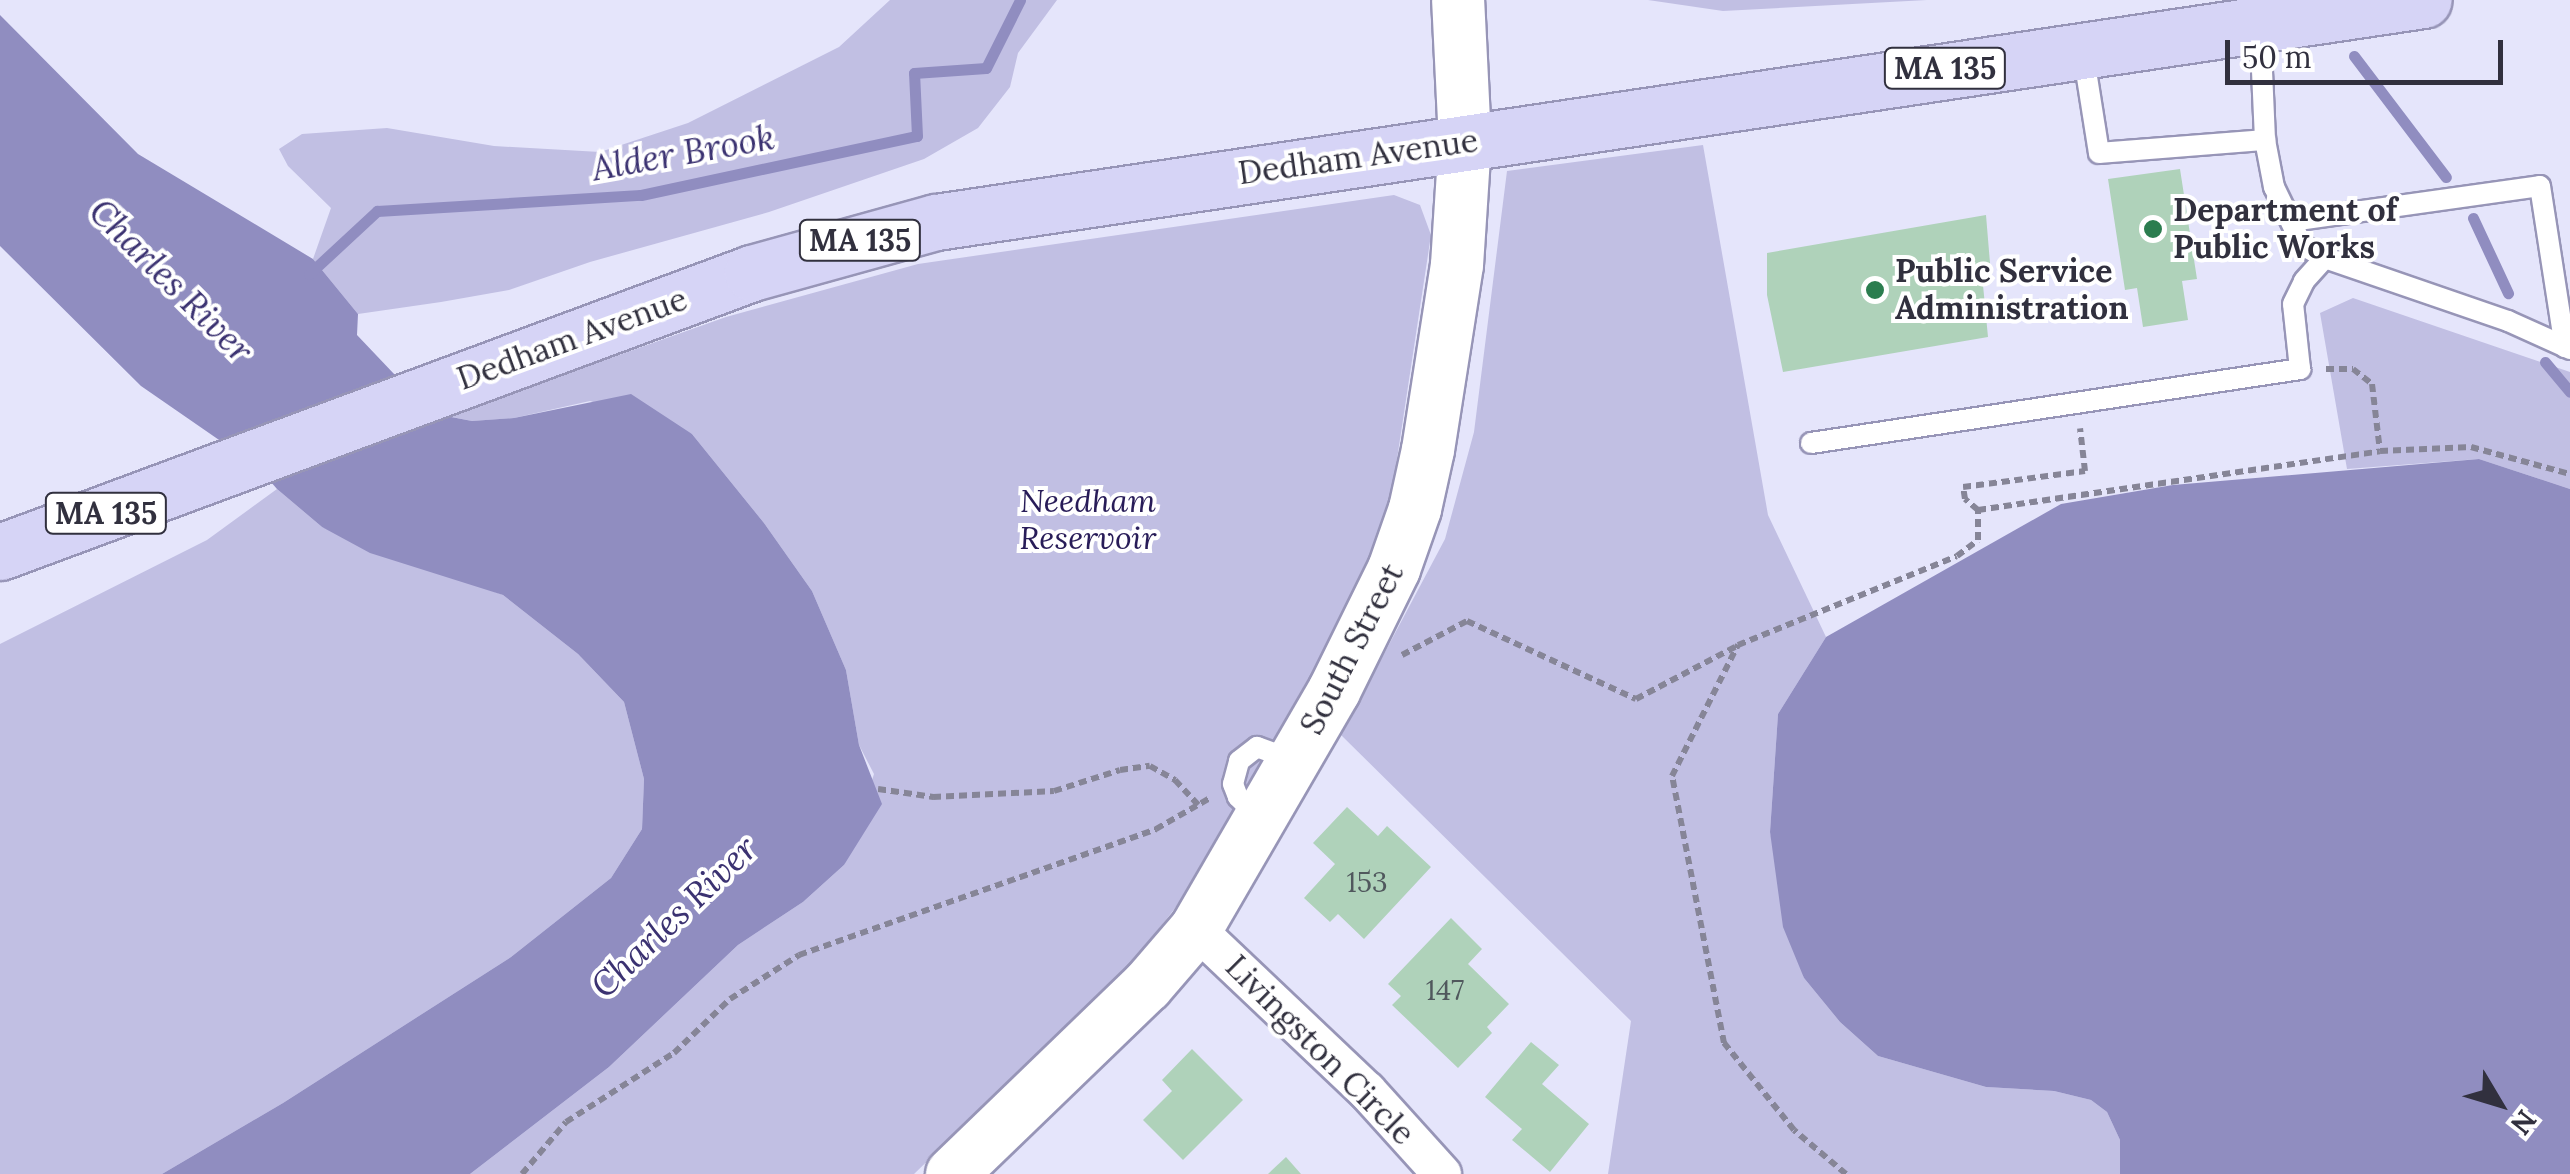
<!DOCTYPE html>
<style>
body{margin:0}
#map{position:relative;width:2570px;height:1174px;overflow:hidden;background:#e5e5fb;font-family:Lora,serif}
div>[style]{position:absolute}
[style*='--x']{left:calc(var(--x)*1px);top:calc(var(--y)*1px);width:calc(var(--w)*1px);rotate:calc(var(--a)*1deg)}
.green>*{inset:0;background:#c1bfe3}
.water>*{inset:0;background:#908dc0}
.stream>*{height:11px;margin:-5.5px;padding:0 5.5px;transform-origin:5.5px;border-radius:5.5px;background:#908dc0}
.building>*{inset:0;background:#afd2ba}
.path>*{height:6px;margin-top:-3px;transform-origin:0;background:repeating-linear-gradient(90deg,#868597 0 8px,transparent 0 13px)}
.roads{filter:drop-shadow(2px 0 #9795b7) drop-shadow(-2px 0 #9795b7) drop-shadow(0 2px #9795b7) drop-shadow(0 -2px #9795b7)}
.lane>*{height:20px;margin:-10px;padding:0 10px;transform-origin:10px;border-radius:10px;background:#fff}
.street>*{height:38px;margin:-19px;padding:0 19px;transform-origin:19px;border-radius:19px;background:#fff}
.secondary>*{height:52px;margin:-26px;padding:0 26px;transform-origin:26px;border-radius:26px;background:#fff}
.primary>*{height:55px;margin:-27.5px;padding:0 27.5px;transform-origin:27.5px;border-radius:27.5px;background:#d6d4f6}
.dots>*{width:28px;height:28px;translate:-50% -50%;box-sizing:border-box;border:5px solid #fff;border-radius:50%}
span{translate:-50% -50%;white-space:nowrap;text-align:center;line-height:1.15;-webkit-text-stroke:8px #fff;paint-order:stroke}
.number-label{font-size:28px;color:#50585d}
.number-label span{-webkit-text-stroke-width:0}
.shield-label span{padding:2px 8px;background:#fff;border:2px solid;border-radius:8px;-webkit-text-stroke-width:0}
.shield-label{font-size:30px;color:#31303e;font-weight:700}
.street-label{font-size:32px;color:#31303e}
.poi-label{font-size:32px;color:#31303e;font-weight:700}
.left{translate:0 -50%;text-align:left}
.park-label{font-size:32px;color:#281c58;font-style:italic}
.water-label{font-size:35px;color:#3b3271;font-style:italic}
.north{position:absolute;left:2450px;top:1054px;width:100px;height:100px;-webkit-text-stroke:8px #fff;paint-order:stroke;rotate:128deg;font-size:28px;font-weight:700;line-height:40px;text-align:center;color:#31303e}
.north::after{content:'';display:block;margin:auto;width:35px;height:45px;background:#31303e;clip-path:polygon(50% 0,100% 100%,50% 72%,0 100%)}
.scale{position:absolute;left:2225px;top:40px;width:278px;height:45px;box-sizing:border-box;border:5px solid #31303e;border-top:0;padding-left:12px;font-size:30px;line-height:35px;white-space:nowrap;color:#31303e;-webkit-text-stroke:8px #fff;paint-order:stroke}
</style>
<div id="map">
<div class="green">
<div style="clip-path:polygon(890px 0,1057px 0,1018px 53px,1010px 87px,978px 128px,924px 159px,769px 212px,590px 262px,509px 290px,441px 302px,358px 314px,313px 259px,331px 208px,288px 166px,279px 149px,302px 134px,387px 128px,494px 146px,600px 152px,688px 123px,839px 47px)"></div>
<div style="clip-path:polygon(1648px 0,1927px 0,1723px 11px)"></div>
<div style="clip-path:polygon(1703px 145px,1768px 515px,1826px 637px,1778px 714px,1770px 832px,1804px 978px,1840px 1022px,1878px 1056px,1986px 1087px,2054px 1091px,2091px 1100px,2107px 1112px,2120px 1140px,2120px 1174px,1608px 1174px,1631px 1021px,1341px 735px,1445px 539px,1474px 432px,1507px 171px)"></div>
<div style="clip-path:polygon(1394px 195px,1420px 205px,1431px 235px,1390px 505px,1336px 660px,1193px 885px,1133px 962px,914px 1174px,470px 1174px,609px 1067px,738px 945px,803px 902px,844px 865px,874px 774px,859px 745px,846px 670px,812px 591px,764px 523px,692px 434px,590px 401px,514px 418px,472px 421px,447px 416px,726px 317px,918px 264px)"></div>
<div style="clip-path:polygon(2353px 298px,2570px 372px,2570px 489px,2479px 459px,2347px 469px,2320px 313px)"></div>
<div style="clip-path:polygon(277px 489px,322px 527px,503px 595px,578px 654px,624px 702px,644px 779px,642px 829px,611px 878px,511px 957px,283px 1103px,162px 1174px,0 1174px,0 644px,207px 540px)"></div>
</div>
<div class="water">
<div style="clip-path:polygon(0 15px,138px 154px,313px 259px,358px 314px,357px 335px,395px 375px,446px 416px,472px 421px,514px 418px,631px 394px,692px 434px,764px 523px,812px 591px,846px 670px,859px 745px,882px 804px,844px 865px,803px 902px,738px 945px,609px 1067px,470px 1174px,162px 1174px,283px 1103px,511px 957px,611px 878px,642px 829px,644px 779px,624px 702px,578px 654px,503px 595px,370px 553px,322px 527px,277px 489px,258px 467px,141px 386px,0 246px)"></div>
<div style="clip-path:polygon(2479px 459px,2570px 489px,2570px 1174px,2120px 1174px,2120px 1140px,2107px 1112px,2091px 1100px,2054px 1091px,1986px 1087px,1878px 1056px,1840px 1022px,1804px 978px,1783px 927px,1770px 832px,1778px 714px,1826px 637px,2061px 504px,2173px 485px)"></div>
</div>
<div class="stream">
<div style="--x:2354;--y:56;--w:152;--a:52.8"></div>
<div style="--x:2473;--y:218;--w:83;--a:65"></div>
<div style="--x:309;--y:274;--w:93;--a:-42.8"></div>
<div style="--x:377;--y:211;--w:264;--a:-3.5"></div>
<div style="--x:641;--y:195;--w:282;--a:-12.1"></div>
<div style="--x:917;--y:136;--w:63;--a:-92.7"></div>
<div style="--x:914;--y:73;--w:72;--a:-4"></div>
<div style="--x:986;--y:68;--w:76;--a:-63.4"></div>
<div style="--x:2545;--y:362;--w:39;--a:50"></div>
</div>
<div class="building">
<div style="clip-path:polygon(2180px 169px,2197px 279px,2182px 281px,2188px 320px,2143px 327px,2137px 288px,2125px 290px,2108px 179px)"></div>
<div style="clip-path:polygon(1986px 215px,1990px 263px,1983px 285px,1988px 337px,1783px 372px,1767px 295px,1767px 253px)"></div>
<div style="clip-path:polygon(1347px 807px,1378px 836px,1387px 826px,1431px 867px,1364px 939px,1338px 914px,1330px 922px,1304px 898px,1335px 864px,1313px 843px)"></div>
<div style="clip-path:polygon(1451px 918px,1482px 949px,1468px 964px,1509px 1004px,1487px 1027px,1492px 1033px,1458px 1068px,1392px 1005px,1401px 996px,1388px 984px)"></div>
<div style="clip-path:polygon(1531px 1042px,1559px 1065px,1542px 1084px,1589px 1124px,1550px 1172px,1512px 1140px,1522px 1129px,1485px 1097px)"></div>
<div style="clip-path:polygon(1192px 1049px,1243px 1100px,1183px 1160px,1143px 1120px,1172px 1091px,1162px 1080px)"></div>
<div style="clip-path:polygon(1286px 1157px,1301px 1174px,1268px 1174px)"></div>
</div>
<div class="path">
<div style="--x:2326;--y:369;--w:27;--a:0"></div>
<div style="--x:2353;--y:369;--w:24;--a:38"></div>
<div style="--x:2372;--y:384;--w:67;--a:83.2"></div>
<div style="--x:1978;--y:510;--w:17;--a:-140"></div>
<div style="--x:1965;--y:499;--w:12;--a:-99"></div>
<div style="--x:1963;--y:487;--w:123;--a:-7.5"></div>
<div style="--x:2085;--y:471;--w:43;--a:-96.6"></div>
<div style="--x:1402;--y:655;--w:73;--a:-27.6"></div>
<div style="--x:1467;--y:621;--w:186;--a:24.8"></div>
<div style="--x:1636;--y:699;--w:112;--a:-27.7"></div>
<div style="--x:878;--y:789;--w:56;--a:8.3"></div>
<div style="--x:933;--y:797;--w:121;--a:-2.8"></div>
<div style="--x:1054;--y:791;--w:69;--a:-17.7"></div>
<div style="--x:1120;--y:770;--w:30;--a:-8"></div>
<div style="--x:1150;--y:766;--w:29;--a:29"></div>
<div style="--x:1175;--y:780;--w:34;--a:47"></div>
<div style="--x:522;--y:1174;--w:68;--a:-49.8"></div>
<div style="--x:566;--y:1122;--w:128;--a:-32.6"></div>
<div style="--x:674;--y:1053;--w:78;--a:-44"></div>
<div style="--x:730;--y:999;--w:82;--a:-32.5"></div>
<div style="--x:799;--y:955;--w:379;--a:-19.4"></div>
<div style="--x:1156;--y:829;--w:62;--a:-29.9"></div>
<div style="--x:1846;--y:1174;--w:68;--a:-139.8"></div>
<div style="--x:1794;--y:1130;--w:112;--a:-128.8"></div>
<div style="--x:1724;--y:1043;--w:272;--a:-101"></div>
<div style="--x:1672;--y:776;--w:147;--a:-63.3"></div>
<div style="--x:1738;--y:645;--w:236;--a:-22.1"></div>
<div style="--x:1957;--y:556;--w:26;--a:-37"></div>
<div style="--x:1978;--y:540;--w:30;--a:-90"></div>
<div style="--x:1978;--y:510;--w:406;--a:-8.3"></div>
<div style="--x:2380;--y:451;--w:91;--a:-2.5"></div>
<div style="--x:2471;--y:447;--w:103;--a:15.3"></div>
</div>
<div class="roads">
<div class="lane">
<div style="--x:2260;--y:25;--w:115;--a:87.5"></div>
<div style="--x:2265;--y:140;--w:48;--a:79.2"></div>
<div style="--x:2274;--y:187;--w:64;--a:64.2"></div>
<div style="--x:2302;--y:245;--w:26;--a:29"></div>
<div style="--x:2325;--y:258;--w:194;--a:19"></div>
<div style="--x:2508;--y:321;--w:68;--a:24.3"></div>
<div style="--x:2083;--y:52;--w:102;--a:81"></div>
<div style="--x:2099;--y:153;--w:167;--a:-4.5"></div>
<div style="--x:2291;--y:221;--w:251;--a:-8"></div>
<div style="--x:2540;--y:186;--w:163;--a:81.2"></div>
<div style="--x:1811;--y:443;--w:495;--a:-8.6"></div>
<div style="--x:2300;--y:369;--w:65;--a:-96.1"></div>
<div style="--x:2293;--y:304;--w:25;--a:-64"></div>
<div style="--x:2304;--y:281;--w:31;--a:-48"></div>
<div style="--x:1259;--y:818;--w:30;--a:-135"></div>
<div style="--x:1238;--y:797;--w:14;--a:-111"></div>
<div style="--x:1233;--y:784;--w:24;--a:-75"></div>
<div style="--x:1239;--y:761;--w:23;--a:-38"></div>
<div style="--x:1257;--y:747;--w:38;--a:20"></div>
</div>
<div class="street">
<div style="--x:1196;--y:929;--w:236;--a:43.5"></div>
<div style="--x:1367;--y:1091;--w:112;--a:47.9"></div>
</div>
<div class="secondary">
<div style="--x:952;--y:1174;--w:271;--a:-44"></div>
<div style="--x:1147;--y:986;--w:75;--a:-49.3"></div>
<div style="--x:1196;--y:929;--w:275;--a:-59.9"></div>
<div style="--x:1334;--y:691;--w:136;--a:-63.8"></div>
<div style="--x:1394;--y:569;--w:64;--a:-70.7"></div>
<div style="--x:1415;--y:509;--w:60;--a:-77.6"></div>
<div style="--x:1428;--y:450;--w:187;--a:-81.1"></div>
<div style="--x:1457;--y:265;--w:124;--a:-86.3"></div>
<div style="--x:1465;--y:141;--w:141;--a:-92.8"></div>
</div>
<div class="primary">
<div style="--x:0;--y:552;--w:802;--a:-20.36"></div>
<div style="--x:752;--y:273;--w:191;--a:-15.5"></div>
<div style="--x:936;--y:222;--w:1504;--a:-8.49"></div>
</div>
</div>
<div class="dots">
<div style="left:2153px;top:229px;background:#2b7d4f"></div>
<div style="left:1875px;top:290px;background:#2b7d4f"></div>
</div>
<div class="number-label">
<span style="left:1367px;top:882px">153</span>
<span style="left:1445px;top:990px">147</span>
</div>
<div class="shield-label">
<span style="left:1945px;top:68px">MA 135</span>
<span style="left:860px;top:240px">MA 135</span>
<span style="left:106px;top:513px">MA 135</span>
</div>
<div class="street-label">
<span style="left:1358px;top:157px;rotate:-8deg">Dedham Avenue</span>
<span style="left:572px;top:339px;rotate:-20deg">Dedham Avenue</span>
<span style="left:1352px;top:649px;rotate:-63deg">South Street</span>
<span style="left:1320px;top:1050px;rotate:45deg">Livingston Circle</span>
</div>
<div class="poi-label">
<span class="left" style="left:2173px;top:229px">Department of<br>Public Works</span>
<span class="left" style="left:1895px;top:290px">Public Service<br>Administration</span>
</div>
<div class="park-label">
<span style="left:1088px;top:520px">Needham<br>Reservoir</span>
</div>
<div class="water-label">
<span style="left:683px;top:153px;rotate:-10deg">Alder Brook</span>
<span style="left:171px;top:281px;rotate:45deg">Charles River</span>
<span style="left:674px;top:917px;rotate:-44deg">Charles River</span>
</div>
<div class="north">N</div>
<div class="scale">50 m</div>
</div>
